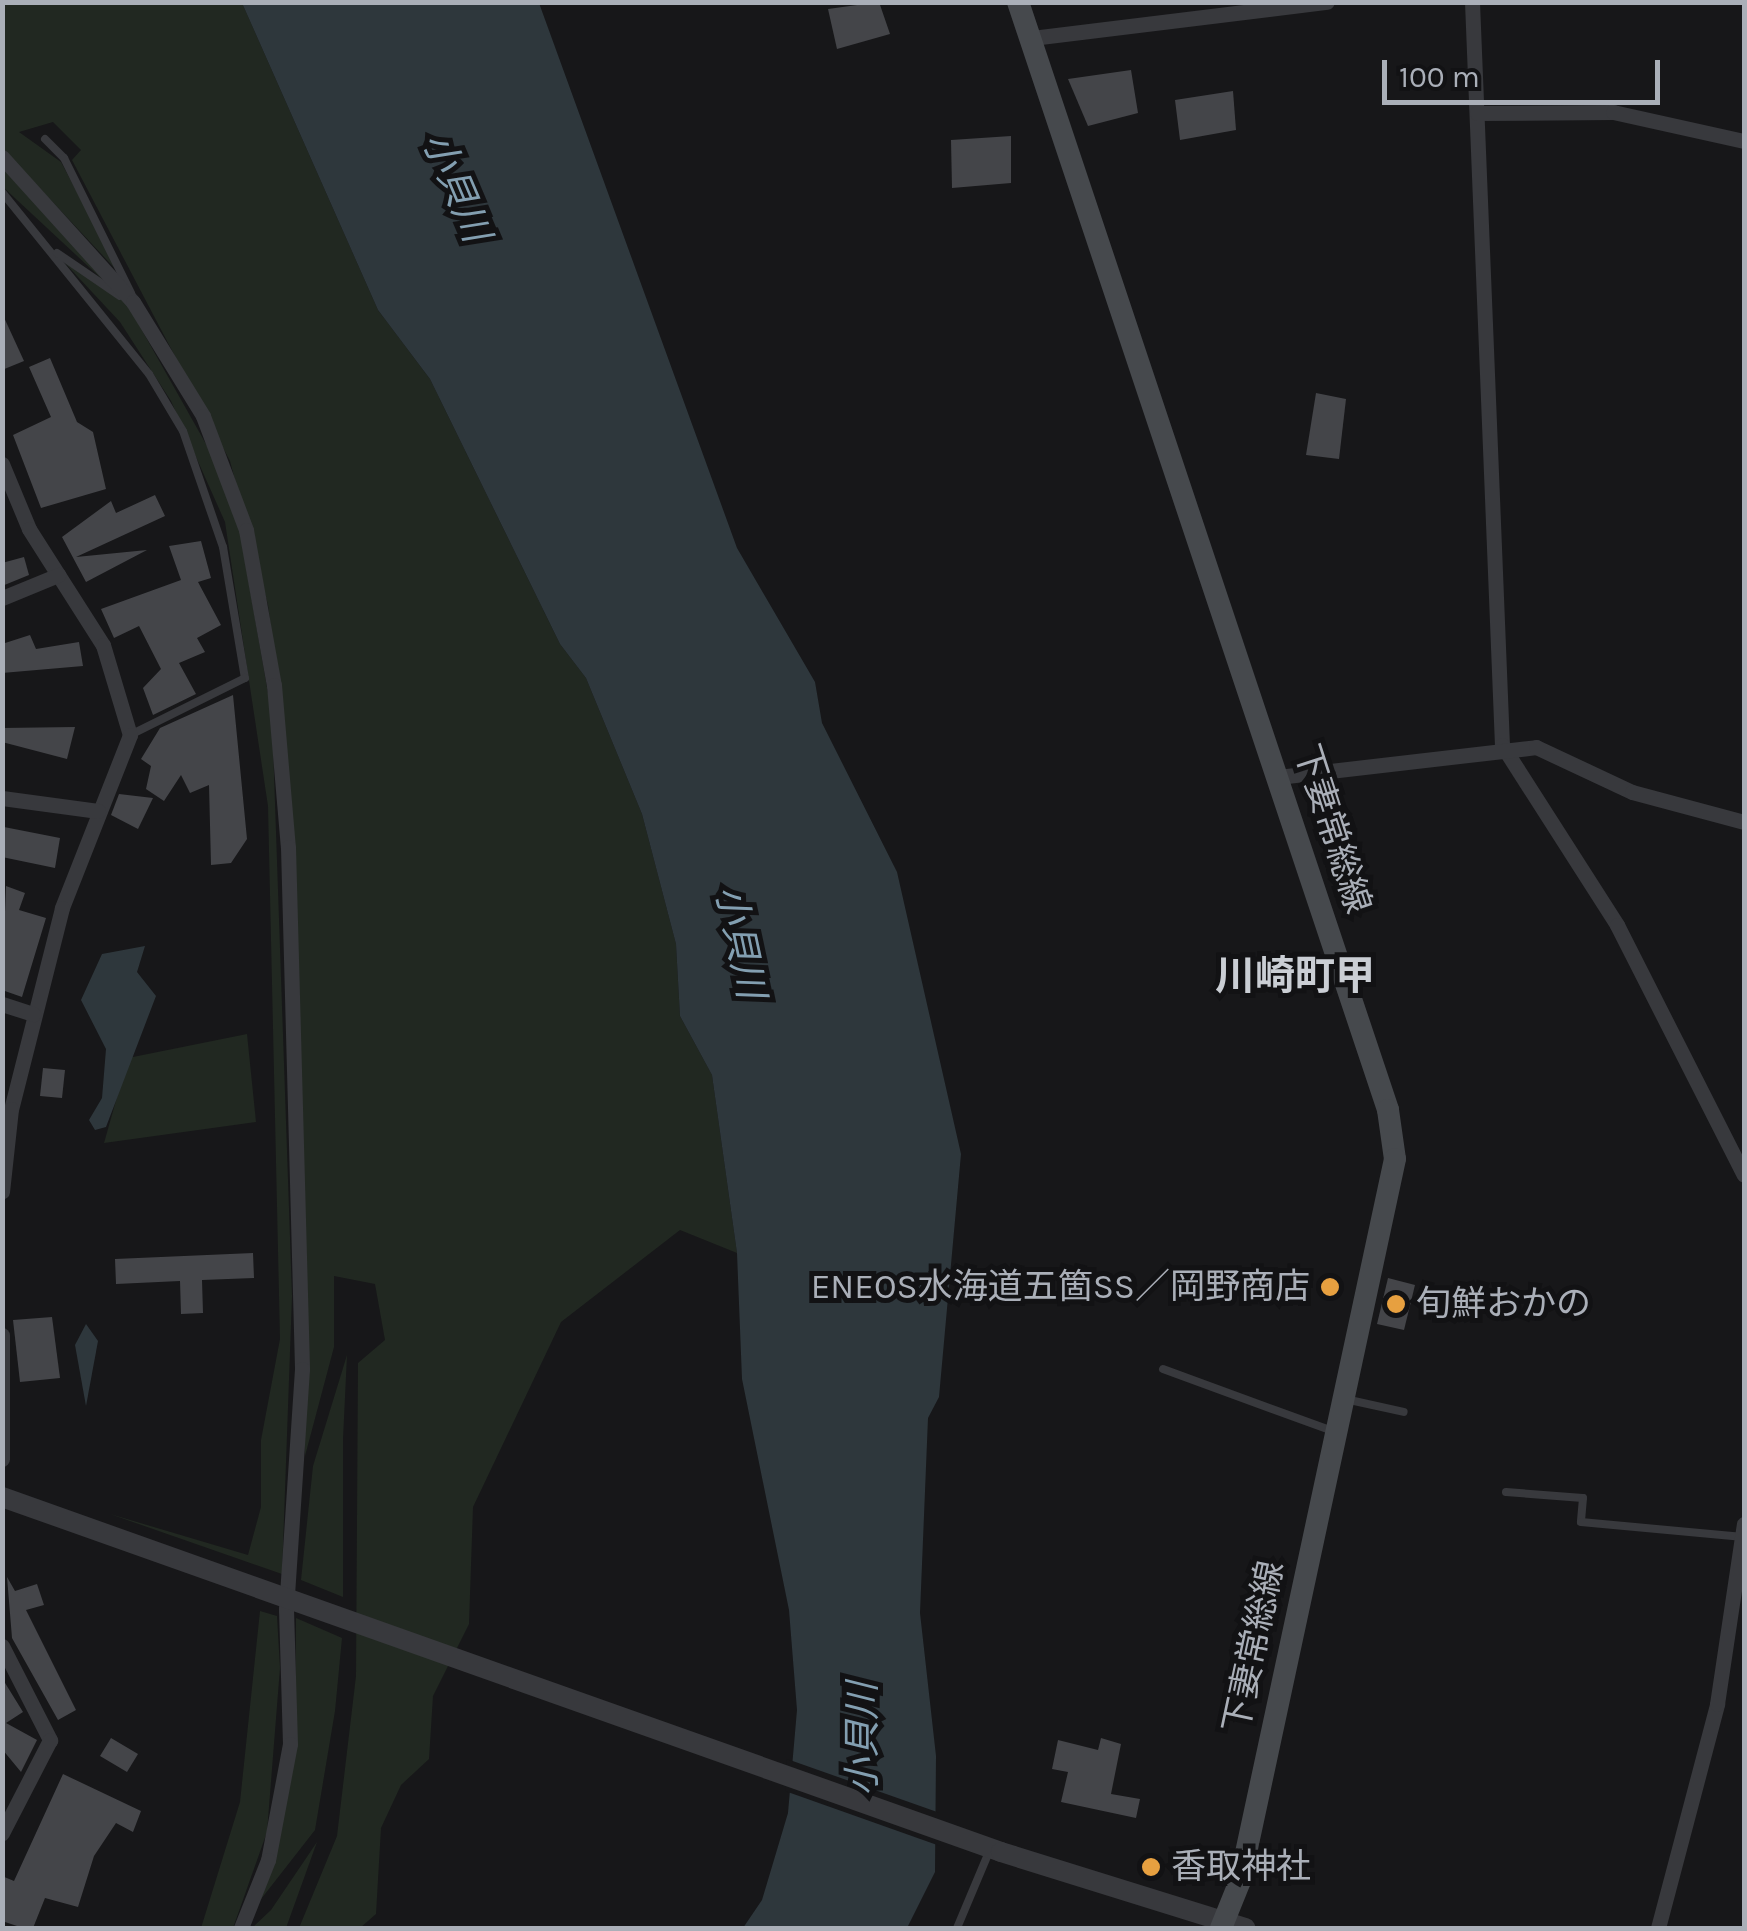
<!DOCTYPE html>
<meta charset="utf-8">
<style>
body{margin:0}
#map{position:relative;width:1747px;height:1931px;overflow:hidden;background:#171719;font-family:Karla,"Noto Sans JP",sans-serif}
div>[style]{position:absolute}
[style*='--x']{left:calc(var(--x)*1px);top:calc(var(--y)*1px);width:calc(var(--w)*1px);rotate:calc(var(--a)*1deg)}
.green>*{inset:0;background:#212821}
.water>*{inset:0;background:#2e373c}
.pier>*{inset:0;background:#171719}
.building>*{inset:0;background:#444549}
.service>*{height:8px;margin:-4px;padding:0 4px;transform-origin:4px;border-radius:4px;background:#38393d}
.minor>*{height:15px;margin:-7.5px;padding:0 7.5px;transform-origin:7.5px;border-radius:7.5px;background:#38393d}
.tertiary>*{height:20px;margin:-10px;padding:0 10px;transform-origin:10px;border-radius:10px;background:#38393d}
.secondary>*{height:22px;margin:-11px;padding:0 11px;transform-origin:11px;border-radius:11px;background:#46494d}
.dots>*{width:28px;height:28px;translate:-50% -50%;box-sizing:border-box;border:5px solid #121214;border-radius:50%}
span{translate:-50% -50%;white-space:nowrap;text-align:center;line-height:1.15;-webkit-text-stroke:10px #121214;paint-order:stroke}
.street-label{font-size:35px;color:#aaafb8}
.poi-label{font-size:35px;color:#aaafb8}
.right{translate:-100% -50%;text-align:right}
.left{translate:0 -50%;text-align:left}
.water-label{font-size:38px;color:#839fb1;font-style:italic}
.quarter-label{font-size:40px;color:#caced4;font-weight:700}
.frame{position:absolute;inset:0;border:5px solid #aaafb8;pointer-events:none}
.scale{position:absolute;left:1382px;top:60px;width:278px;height:45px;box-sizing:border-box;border:5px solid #aaafb8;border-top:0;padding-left:12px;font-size:30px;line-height:35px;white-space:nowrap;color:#aaafb8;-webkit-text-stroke:8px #121214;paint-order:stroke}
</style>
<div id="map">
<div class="green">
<div style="clip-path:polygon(2px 3px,242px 3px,378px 310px,430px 379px,560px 644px,586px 678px,642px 814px,676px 944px,680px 1016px,712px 1075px,737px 1253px,680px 1230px,561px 1322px,473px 1507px,469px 1624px,433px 1696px,429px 1759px,401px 1785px,381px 1828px,376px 1914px,360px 1928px,299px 1928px,337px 1836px,356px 1676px,358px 1363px,385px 1340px,375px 1284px,334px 1276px,334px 1347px,305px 1456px,283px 720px,268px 605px,230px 461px,72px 160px,81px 150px,53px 122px,19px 132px,61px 162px,121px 275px,3px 149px)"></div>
<div style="clip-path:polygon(2px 167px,60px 225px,104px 281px,3px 187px)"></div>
<div style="clip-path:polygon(64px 262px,126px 302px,215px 460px,239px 527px,272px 716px,292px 1296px,282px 1574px,110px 1514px,248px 1555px,261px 1507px,261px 1440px,280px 1339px,268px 806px,225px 522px,171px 401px,120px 322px)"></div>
<div style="clip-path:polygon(247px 1034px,256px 1122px,104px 1143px,128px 1058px)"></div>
<div style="clip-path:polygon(347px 1355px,343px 1439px,343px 1597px,301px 1580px,313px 1466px)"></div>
<div style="clip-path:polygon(260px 1611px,277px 1616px,280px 1668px,267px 1832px,233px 1928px,201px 1928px,240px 1802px)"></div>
<div style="clip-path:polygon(296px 1618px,342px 1638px,335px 1711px,315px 1830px,258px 1903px,295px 1743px)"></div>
<div style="clip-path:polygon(317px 1842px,286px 1928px,252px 1928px,271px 1910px)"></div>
</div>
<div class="water">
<div style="clip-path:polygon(242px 3px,539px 3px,737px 548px,815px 682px,822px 723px,897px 872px,961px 1154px,939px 1397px,928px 1418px,920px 1613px,936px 1756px,935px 1872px,907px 1928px,743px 1928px,762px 1900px,788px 1813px,797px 1710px,789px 1610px,742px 1379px,737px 1253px,712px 1075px,680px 1016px,676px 944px,642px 814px,586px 678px,560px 644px,430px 379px,378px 310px)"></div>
<div style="clip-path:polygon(145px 946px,137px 972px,156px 996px,106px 1127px,95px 1130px,89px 1120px,102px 1098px,106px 1049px,81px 1000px,102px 954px)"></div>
<div style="clip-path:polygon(86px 1324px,98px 1341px,86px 1406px,75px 1345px)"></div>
</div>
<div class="pier">
<div style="clip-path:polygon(787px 1759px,940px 1813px,940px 1846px,785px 1791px)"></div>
</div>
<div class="building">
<div style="clip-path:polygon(879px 2px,890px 34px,837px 49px,828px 9px)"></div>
<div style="clip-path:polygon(1131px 70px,1138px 113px,1088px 126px,1068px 79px)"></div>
<div style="clip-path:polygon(1233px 91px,1236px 130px,1180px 140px,1175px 100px)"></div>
<div style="clip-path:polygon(1011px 136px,1011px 183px,952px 188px,951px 140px)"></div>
<div style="clip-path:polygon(2px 313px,24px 361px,2px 370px)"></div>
<div style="clip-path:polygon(50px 358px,77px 422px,93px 432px,106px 489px,41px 508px,13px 435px,51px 417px,29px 367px)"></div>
<div style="clip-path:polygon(1316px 393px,1346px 399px,1339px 459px,1306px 455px)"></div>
<div style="clip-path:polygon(155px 495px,165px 516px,76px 557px,147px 550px,86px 582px,62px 537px,111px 501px,116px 513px)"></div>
<div style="clip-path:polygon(201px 541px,211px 578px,198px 582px,221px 625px,197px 638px,205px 652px,179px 663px,196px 694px,153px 715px,143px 688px,161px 669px,139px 626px,114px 638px,101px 609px,181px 580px,169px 546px)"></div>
<div style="clip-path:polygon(24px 557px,29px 575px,2px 586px,2px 563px)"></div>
<div style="clip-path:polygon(30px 635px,36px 649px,79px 642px,83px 666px,2px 673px,2px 644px)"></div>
<div style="clip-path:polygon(233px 695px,247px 839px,231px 863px,211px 865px,209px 785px,190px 793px,181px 775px,164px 801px,146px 789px,151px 766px,141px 759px,160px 728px)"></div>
<div style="clip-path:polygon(75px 727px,67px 759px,2px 742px,2px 728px)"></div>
<div style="clip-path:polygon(119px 794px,153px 798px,138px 829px,111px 815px)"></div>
<div style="clip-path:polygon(4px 827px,60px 838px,55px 868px,2px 857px)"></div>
<div style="clip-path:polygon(6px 886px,25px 893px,19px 910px,46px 918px,22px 997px,2px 990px)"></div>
<div style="clip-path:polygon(43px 1068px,65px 1070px,62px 1098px,40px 1096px)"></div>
<div style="clip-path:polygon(253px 1253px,254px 1278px,202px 1280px,203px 1313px,181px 1314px,180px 1281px,116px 1284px,115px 1259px)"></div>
<div style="clip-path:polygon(1388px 1278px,1415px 1285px,1404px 1330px,1377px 1324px)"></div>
<div style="clip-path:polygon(52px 1317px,60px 1378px,20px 1382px,13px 1320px)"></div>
<div style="clip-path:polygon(7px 1577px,15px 1591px,37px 1584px,44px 1605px,26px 1610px,76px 1710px,58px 1720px,12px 1638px)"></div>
<div style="clip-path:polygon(2px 1678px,23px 1712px,6px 1723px,37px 1740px,21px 1772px,2px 1749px)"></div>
<div style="clip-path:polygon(111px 1738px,138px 1754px,127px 1772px,100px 1756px)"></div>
<div style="clip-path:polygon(1101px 1738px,1121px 1744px,1111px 1794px,1140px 1799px,1136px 1818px,1061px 1802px,1068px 1772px,1052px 1769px,1058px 1740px,1098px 1750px)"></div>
<div style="clip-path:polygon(63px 1774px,141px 1811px,133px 1832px,116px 1823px,94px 1856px,78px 1907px,45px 1898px,33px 1928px,23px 1928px,2px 1921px,2px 1876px,14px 1881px)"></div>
</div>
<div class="service">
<div style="--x:45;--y:139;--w:27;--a:45"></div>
<div style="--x:64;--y:158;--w:151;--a:63.6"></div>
<div style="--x:2;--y:192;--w:234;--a:51.1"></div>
<div style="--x:149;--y:374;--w:66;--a:59.2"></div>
<div style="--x:183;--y:431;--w:123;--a:71"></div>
<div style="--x:223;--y:547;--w:133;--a:80.5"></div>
<div style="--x:245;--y:678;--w:128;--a:153.6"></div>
<div style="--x:57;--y:253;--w:76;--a:34.3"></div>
<div style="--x:1163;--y:1369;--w:180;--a:20.1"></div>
<div style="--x:1345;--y:1399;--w:60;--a:12.4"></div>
<div style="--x:1506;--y:1492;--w:77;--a:4.5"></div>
<div style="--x:1583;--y:1498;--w:24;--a:95"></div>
<div style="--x:1581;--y:1522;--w:163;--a:5.3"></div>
<div style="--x:957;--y:1928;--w:82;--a:-67.2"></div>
</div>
<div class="minor">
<div style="--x:1472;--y:2;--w:744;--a:87.69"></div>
<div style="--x:1502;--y:745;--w:214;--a:57.4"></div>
<div style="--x:1617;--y:925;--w:280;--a:63.1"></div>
<div style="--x:1032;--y:38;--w:297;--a:-7"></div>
<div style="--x:1477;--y:113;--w:136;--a:-0.4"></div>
<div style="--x:1613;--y:112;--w:134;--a:12.5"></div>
<div style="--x:2;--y:157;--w:195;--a:47.9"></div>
<div style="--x:133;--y:302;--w:134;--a:58.4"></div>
<div style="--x:203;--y:416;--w:122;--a:69.3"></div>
<div style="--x:246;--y:530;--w:158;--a:79.8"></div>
<div style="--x:274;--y:685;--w:163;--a:85.1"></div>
<div style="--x:288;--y:847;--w:522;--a:88.46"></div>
<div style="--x:302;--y:1369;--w:241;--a:93.8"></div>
<div style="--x:286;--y:1609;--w:135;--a:88.3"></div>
<div style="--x:290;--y:1744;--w:118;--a:100.7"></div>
<div style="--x:268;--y:1860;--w:73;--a:111.7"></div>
<div style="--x:2;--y:464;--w:70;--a:67.4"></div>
<div style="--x:29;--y:529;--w:138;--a:57.5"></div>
<div style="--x:103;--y:645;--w:94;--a:73.3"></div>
<div style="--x:130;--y:735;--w:186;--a:111.5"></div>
<div style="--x:62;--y:908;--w:207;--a:104.2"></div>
<div style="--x:11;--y:1109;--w:83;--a:96.2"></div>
<div style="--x:2;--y:598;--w:61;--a:-22.3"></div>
<div style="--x:1278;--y:777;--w:260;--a:-6.6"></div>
<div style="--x:1536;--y:747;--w:106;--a:25.1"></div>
<div style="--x:1632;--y:792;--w:116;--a:15"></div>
<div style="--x:2;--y:798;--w:97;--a:7.7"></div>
<div style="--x:2;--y:1004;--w:33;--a:18"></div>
<div style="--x:2;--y:1335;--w:124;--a:90"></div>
<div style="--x:2;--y:1646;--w:106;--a:62.9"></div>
<div style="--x:50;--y:1740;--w:105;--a:117.3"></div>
<div style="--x:1658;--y:1928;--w:232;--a:-75.2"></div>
<div style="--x:1717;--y:1704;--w:182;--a:-81.5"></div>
</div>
<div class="tertiary">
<div style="--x:2;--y:1497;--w:1060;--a:19.56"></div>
<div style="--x:1001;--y:1852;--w:256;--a:17.3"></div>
</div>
<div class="secondary">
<div style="--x:1018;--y:2;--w:1168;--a:71.53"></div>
<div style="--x:1388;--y:1110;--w:49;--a:81.9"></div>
<div style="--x:1395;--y:1159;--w:738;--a:102.12"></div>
<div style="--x:1240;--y:1881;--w:51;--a:112"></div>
</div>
<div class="dots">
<div style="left:1330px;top:1287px;background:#e7a040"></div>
<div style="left:1396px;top:1304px;background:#e7a040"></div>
<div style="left:1151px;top:1867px;background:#e7a040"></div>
</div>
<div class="street-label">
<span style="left:1332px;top:829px;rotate:72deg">下妻常総線</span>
<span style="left:1254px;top:1647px;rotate:-78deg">下妻常総線</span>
</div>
<div class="poi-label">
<span class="right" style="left:1310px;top:1287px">ENEOS水海道五箇SS／岡野商店</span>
<span class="left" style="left:1416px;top:1304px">旬鮮おかの</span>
<span class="left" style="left:1171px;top:1867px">香取神社</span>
</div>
<div class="water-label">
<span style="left:456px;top:187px;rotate:67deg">小貝川</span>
<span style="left:740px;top:942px;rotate:78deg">小貝川</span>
<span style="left:863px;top:1739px;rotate:-90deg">小貝川</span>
</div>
<div class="quarter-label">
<span style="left:1295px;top:976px">川崎町甲</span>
</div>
<div class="frame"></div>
<div class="scale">100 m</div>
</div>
